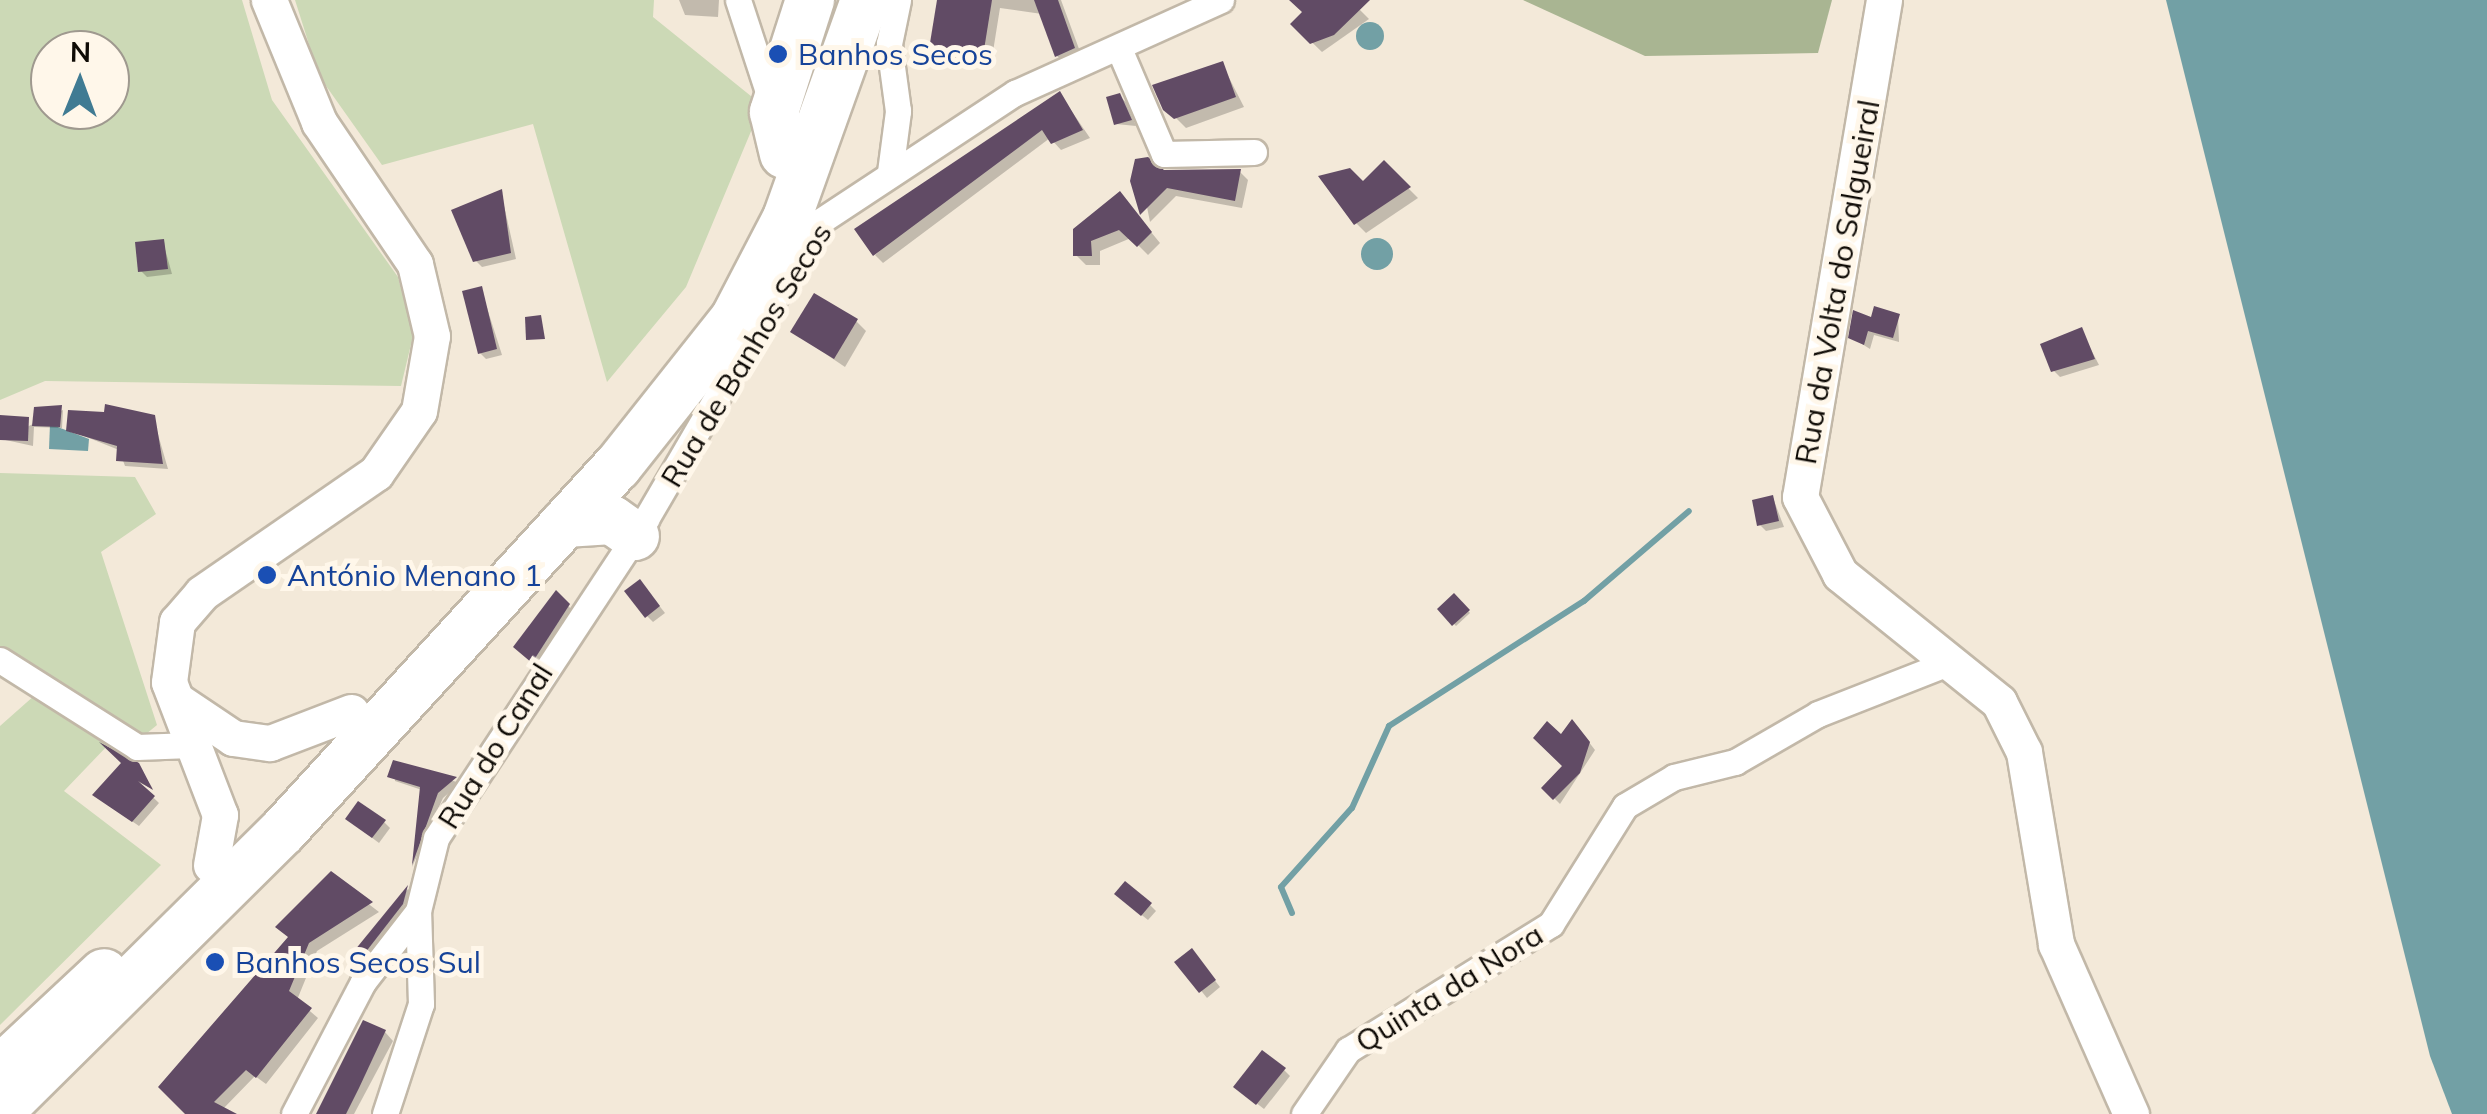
<!DOCTYPE html>
<meta charset="utf-8">
<style>
body{margin:0}
#map{position:relative;width:2487px;height:1114px;overflow:hidden;background:#f3e9d9;font-family:Mulish,sans-serif}
div>[style]{position:absolute}
[style*='--x']{left:calc(var(--x)*1px);top:calc(var(--y)*1px);width:calc(var(--w)*1px);rotate:calc(var(--a)*1deg)}
.green>*{inset:0;background:#ccd9b6}
.forest>*{inset:0;background:#a9b592}
.water>*{inset:0;background:#72a0a5}
.round{border-radius:50%}
.shadow>*{inset:0;background:#0003}
.stream>*{height:6px;margin:-3px;padding:0 3px;transform-origin:3px;border-radius:3px;background:#72a0a5}
.building>*{inset:0;background:#614b65}
.roads{filter:drop-shadow(2px 0 #c2b8a8) drop-shadow(-2px 0 #c2b8a8) drop-shadow(0 2px #c2b8a8) drop-shadow(0 -2px #c2b8a8)}
.street>*{height:25px;margin:-12.5px;padding:0 12.5px;transform-origin:12.5px;border-radius:12.5px;background:#fff}
.secondary>*{height:35px;margin:-17.5px;padding:0 17.5px;transform-origin:17.5px;border-radius:17.5px;background:#fff}
.highway>*{height:48px;margin:-24px;padding:0 24px;transform-origin:24px;border-radius:24px;background:#fff}
.dots>*{width:28px;height:28px;translate:-50% -50%;box-sizing:border-box;border:5px solid #fff7ea;border-radius:50%}
span{translate:-50% -50%;white-space:nowrap;text-align:center;line-height:1.15;-webkit-text-stroke:10px #fff7ea;paint-order:stroke}
.transit-label{font-size:30px;color:#164399}
.left{translate:0 -50%;text-align:left}
.street-label{font-size:30px;color:#0f0b06}
.north{position:absolute;left:30px;top:30px;width:100px;height:100px;box-sizing:border-box;background:#fff7ea;border:2px solid #9f998f;border-radius:50%;rotate:1deg;font-size:28px;font-weight:700;line-height:40px;text-align:center;color:#0f0b06}
.north::after{content:'';display:block;margin:auto;width:35px;height:45px;background:#407b93;clip-path:polygon(50% 0,100% 100%,50% 72%,0 100%)}
</style>
<div id="map">
<div class="green">
<div style="clip-path:polygon(evenodd,0 0,242px 0,272px 100px,398px 277px,413px 336px,401px 386px,45px 381px,0 400px,0 0,50px 50px,110px 50px,110px 110px,50px 110px,50px 50px)"></div>
<div style="clip-path:polygon(295px 0,654px 0,653px 17px,762px 105px,686px 287px,607px 382px,533px 124px,382px 165px,319px 76px)"></div>
<div style="clip-path:polygon(0 473px,135px 477px,156px 514px,101px 552px,157px 725px,140px 739px,0 649px)"></div>
<div style="clip-path:polygon(35px 695px,110px 743px,64px 791px,161px 865px,0 1025px,0 726px)"></div>
</div>
<div class="forest">
<div style="clip-path:polygon(1523px 0,1832px 0,1818px 53px,1645px 56px)"></div>
</div>
<div class="water">
<div style="clip-path:polygon(2166px 0,2487px 0,2487px 1114px,2452px 1114px,2430px 1056px)"></div>
<div class="round" style="left:1356px;top:22px;width:28px;height:28px"></div>
<div class="round" style="left:1361px;top:238px;width:32px;height:32px"></div>
<div style="clip-path:polygon(50px 424px,89px 439px,88px 451px,49px 449px)"></div>
</div>
<div class="shadow">
<div style="clip-path:polygon(679px 0,719px 0,718px 17px,685px 15px)"></div>
<div style="clip-path:polygon(939px 0,1061px 0,1082px 57px,1066px 64px,1057px 56px,1042px 14px,1000px 8px,991px 64px,941px 56px,932px 48px)"></div>
<div style="clip-path:polygon(1314px 0,1350px 0,1369px 19px,1322px 52px,1293px 24px)"></div>
<div style="clip-path:polygon(1222px 64px,1244px 107px,1186px 128px,1176px 118px)"></div>
<div style="clip-path:polygon(1060px 94px,1090px 138px,1061px 150px,1050px 138px,883px 263px,875px 255px)"></div>
<div style="clip-path:polygon(1119px 96px,1126px 102px,1136px 126px,1116px 124px)"></div>
<div style="clip-path:polygon(1138px 162px,1164px 173px,1240px 172px,1248px 180px,1242px 208px,1176px 196px,1150px 222px)"></div>
<div style="clip-path:polygon(1384px 164px,1418px 198px,1366px 233px,1356px 223px,1363px 184px)"></div>
<div style="clip-path:polygon(501px 192px,516px 259px,482px 267px,476px 261px)"></div>
<div style="clip-path:polygon(1120px 194px,1160px 243px,1148px 255px,1131px 238px,1100px 251px,1100px 265px,1086px 265px,1076px 255px)"></div>
<div style="clip-path:polygon(163px 242px,172px 274px,147px 277px,141px 271px)"></div>
<div style="clip-path:polygon(481px 289px,502px 355px,486px 359px,480px 353px)"></div>
<div style="clip-path:polygon(1898px 316px,1899px 342px,1874px 335px,1870px 349px,1851px 337px)"></div>
<div style="clip-path:polygon(856px 321px,866px 331px,845px 367px,793px 332px)"></div>
<div style="clip-path:polygon(2081px 330px,2099px 365px,2060px 377px,2053px 370px)"></div>
<div style="clip-path:polygon(63px 410px,62px 428px,34px 427px,33px 446px,1px 439px)"></div>
<div style="clip-path:polygon(153px 417px,168px 469px,125px 466px,119px 450px,69px 430px)"></div>
<div style="clip-path:polygon(1773px 498px,1784px 527px,1766px 531px,1760px 525px)"></div>
<div style="clip-path:polygon(646px 589px,665px 613px,653px 622px,647px 616px)"></div>
<div style="clip-path:polygon(556px 593px,572px 610px,536px 665px,517px 647px)"></div>
<div style="clip-path:polygon(1454px 596px,1470px 613px,1456px 626px,1440px 609px)"></div>
<div style="clip-path:polygon(1578px 728px,1595px 750px,1560px 804px,1544px 788px,1565px 766px,1561px 738px)"></div>
<div style="clip-path:polygon(394px 763px,460px 783px,443px 798px,412px 867px,422px 790px,395px 781px)"></div>
<div style="clip-path:polygon(138px 765px,153px 789px,136px 781px,159px 803px,139px 826px,101px 800px)"></div>
<div style="clip-path:polygon(384px 822px,390px 828px,379px 843px,355px 825px)"></div>
<div style="clip-path:polygon(331px 875px,379px 912px,317px 951px,297px 1000px,318px 1018px,266px 1084px,255px 1076px,222px 1110px,229px 1114px,188px 1114px)"></div>
<div style="clip-path:polygon(408px 889px,412px 893px,365px 966px,353px 956px)"></div>
<div style="clip-path:polygon(1123px 900px,1150px 905px,1156px 911px,1148px 920px)"></div>
<div style="clip-path:polygon(1197px 958px,1220px 987px,1207px 998px,1178px 962px)"></div>
<div style="clip-path:polygon(385px 1032px,393px 1041px,354px 1114px,318px 1114px)"></div>
<div style="clip-path:polygon(1284px 1070px,1290px 1076px,1264px 1109px,1242px 1092px)"></div>
</div>
<div class="stream">
<div style="--x:1292;--y:913;--w:28;--a:-113"></div>
<div style="--x:1281;--y:887;--w:106;--a:-48.1"></div>
<div style="--x:1352;--y:808;--w:90;--a:-65.7"></div>
<div style="--x:1389;--y:726;--w:232;--a:-32.7"></div>
<div style="--x:1584;--y:601;--w:138;--a:-40.6"></div>
</div>
<div class="building">
<div style="clip-path:polygon(937px 0,992px 0,983px 56px,929px 49px)"></div>
<div style="clip-path:polygon(1034px 0,1058px 0,1075px 48px,1055px 57px)"></div>
<div style="clip-path:polygon(1289px 0,1370px 0,1334px 35px,1310px 44px,1290px 24px,1302px 12px)"></div>
<div style="clip-path:polygon(1223px 61px,1236px 97px,1174px 119px,1163px 110px,1152px 85px)"></div>
<div style="clip-path:polygon(1060px 91px,1083px 130px,1051px 144px,1042px 130px,873px 256px,854px 229px)"></div>
<div style="clip-path:polygon(1120px 93px,1132px 120px,1114px 125px,1106px 97px)"></div>
<div style="clip-path:polygon(1148px 157px,1164px 170px,1241px 169px,1235px 201px,1167px 188px,1140px 215px,1130px 181px,1135px 159px)"></div>
<div style="clip-path:polygon(1384px 160px,1411px 187px,1354px 225px,1318px 176px,1350px 168px,1363px 181px)"></div>
<div style="clip-path:polygon(502px 189px,511px 253px,473px 262px,451px 210px)"></div>
<div style="clip-path:polygon(1120px 191px,1152px 232px,1137px 247px,1119px 230px,1091px 241px,1092px 256px,1073px 256px,1073px 229px)"></div>
<div style="clip-path:polygon(164px 239px,168px 269px,138px 272px,135px 242px)"></div>
<div style="clip-path:polygon(482px 286px,497px 349px,478px 354px,462px 291px)"></div>
<div style="clip-path:polygon(814px 293px,858px 319px,834px 359px,790px 332px)"></div>
<div style="clip-path:polygon(1874px 306px,1900px 314px,1893px 338px,1868px 331px,1864px 345px,1848px 338px,1853px 310px,1871px 317px)"></div>
<div style="clip-path:polygon(541px 315px,545px 339px,526px 340px,525px 317px)"></div>
<div style="clip-path:polygon(2082px 327px,2095px 359px,2051px 372px,2040px 344px)"></div>
<div style="clip-path:polygon(105px 404px,155px 415px,163px 464px,116px 461px,117px 446px,66px 431px,68px 410px,104px 412px)"></div>
<div style="clip-path:polygon(62px 405px,60px 427px,32px 426px,34px 407px)"></div>
<div style="clip-path:polygon(0 415px,29px 417px,28px 441px,0 440px)"></div>
<div style="clip-path:polygon(1773px 495px,1779px 521px,1757px 526px,1752px 500px)"></div>
<div style="clip-path:polygon(640px 579px,660px 606px,645px 618px,624px 591px)"></div>
<div style="clip-path:polygon(556px 590px,570px 604px,532px 663px,513px 647px)"></div>
<div style="clip-path:polygon(1454px 593px,1470px 610px,1452px 626px,1437px 609px)"></div>
<div style="clip-path:polygon(1572px 719px,1590px 742px,1580px 773px,1553px 800px,1541px 788px,1562px 766px,1533px 738px,1547px 721px,1561px 734px)"></div>
<div style="clip-path:polygon(99px 742px,139px 763px,153px 790px,138px 781px,155px 796px,132px 822px,92px 795px,121px 763px)"></div>
<div style="clip-path:polygon(393px 760px,457px 777px,438px 793px,412px 865px,420px 787px,387px 777px)"></div>
<div style="clip-path:polygon(358px 801px,386px 820px,372px 838px,345px 819px)"></div>
<div style="clip-path:polygon(331px 871px,373px 902px,309px 943px,289px 991px,312px 1008px,256px 1078px,246px 1070px,214px 1102px,237px 1114px,185px 1114px,158px 1087px,288px 937px,275px 927px)"></div>
<div style="clip-path:polygon(1125px 881px,1152px 903px,1141px 916px,1114px 894px)"></div>
<div style="clip-path:polygon(408px 885px,403px 904px,358px 962px,350px 956px)"></div>
<div style="clip-path:polygon(1192px 948px,1216px 980px,1199px 993px,1174px 962px)"></div>
<div style="clip-path:polygon(363px 1020px,386px 1030px,359px 1088px,346px 1114px,316px 1114px)"></div>
<div style="clip-path:polygon(1262px 1050px,1286px 1068px,1256px 1105px,1233px 1087px)"></div>
</div>
<div class="roads">
<div class="street">
<div style="--x:738;--y:0;--w:109;--a:71.9"></div>
<div style="--x:1120;--y:51;--w:112;--a:66.9"></div>
<div style="--x:1164;--y:154;--w:90;--a:-1.3"></div>
<div style="--x:890;--y:172;--w:62;--a:-82.5"></div>
<div style="--x:898;--y:111;--w:68;--a:-97.7"></div>
<div style="--x:889;--y:44;--w:45;--a:-78.4"></div>
<div style="--x:0;--y:660;--w:162;--a:32.4"></div>
<div style="--x:137;--y:747;--w:54;--a:-2.1"></div>
<div style="--x:294;--y:1114;--w:149;--a:-62.4"></div>
<div style="--x:363;--y:982;--w:90;--a:-52.2"></div>
<div style="--x:385;--y:1114;--w:116;--a:-71.9"></div>
<div style="--x:421;--y:1004;--w:93;--a:-91.8"></div>
<div style="--x:418;--y:911;--w:75;--a:-76.1"></div>
<div style="--x:436;--y:838;--w:382;--a:-56.6"></div>
<div style="--x:646;--y:519;--w:344;--a:-59.8"></div>
<div style="--x:819;--y:222;--w:235;--a:-33.4"></div>
<div style="--x:1015;--y:93;--w:226;--a:-24.3"></div>
<div style="--x:1304;--y:1114;--w:78;--a:-55.5"></div>
<div style="--x:1348;--y:1050;--w:239;--a:-31.8"></div>
<div style="--x:1551;--y:924;--w:139;--a:-57.9"></div>
<div style="--x:1625;--y:806;--w:57;--a:-30.6"></div>
<div style="--x:1674;--y:777;--w:63;--a:-13.8"></div>
<div style="--x:1735;--y:762;--w:96;--a:-30"></div>
<div style="--x:1818;--y:714;--w:140;--a:-21.4"></div>
</div>
<div class="secondary">
<div style="--x:1884;--y:0;--w:504;--a:99.59"></div>
<div style="--x:1800;--y:497;--w:87;--a:62.5"></div>
<div style="--x:1840;--y:574;--w:204;--a:38.8"></div>
<div style="--x:1999;--y:702;--w:56;--a:63.4"></div>
<div style="--x:2024;--y:752;--w:195;--a:80.5"></div>
<div style="--x:2056;--y:944;--w:186;--a:66.2"></div>
<div style="--x:178;--y:701;--w:66;--a:33.9"></div>
<div style="--x:233;--y:738;--w:37;--a:8"></div>
<div style="--x:270;--y:743;--w:87;--a:-20.9"></div>
<div style="--x:211;--y:865;--w:51;--a:-79.8"></div>
<div style="--x:220;--y:815;--w:142;--a:-111"></div>
<div style="--x:169;--y:682;--w:61;--a:-82.4"></div>
<div style="--x:177;--y:622;--w:38;--a:-49"></div>
<div style="--x:202;--y:593;--w:211;--a:-34.6"></div>
<div style="--x:376;--y:473;--w:75;--a:-55.3"></div>
<div style="--x:419;--y:411;--w:76;--a:-80.2"></div>
<div style="--x:432;--y:336;--w:74;--a:-103.3"></div>
<div style="--x:415;--y:264;--w:171;--a:-124.1"></div>
<div style="--x:319;--y:122;--w:132;--a:-112.3"></div>
</div>
<div class="highway">
<div style="--x:784;--y:154;--w:43;--a:-103.4"></div>
<div style="--x:774;--y:112;--w:118;--a:-72.2"></div>
<div style="--x:565;--y:523;--w:47;--a:-3.7"></div>
<div style="--x:612;--y:520;--w:28;--a:35"></div>
<div style="--x:0;--y:1070;--w:142;--a:-43"></div>
<div style="--x:0;--y:1111;--w:398;--a:-44.7"></div>
<div style="--x:283;--y:831;--w:494;--a:-47.5"></div>
<div style="--x:617;--y:467;--w:190;--a:-51.6"></div>
<div style="--x:735;--y:318;--w:113;--a:-62.5"></div>
<div style="--x:787;--y:218;--w:232;--a:-70.3"></div>
</div>
</div>
<div class="dots">
<div style="left:778px;top:54px;background:#1a4fb4"></div>
<div style="left:267px;top:575px;background:#1a4fb4"></div>
<div style="left:215px;top:962px;background:#1a4fb4"></div>
</div>
<div class="transit-label">
<span class="left" style="left:798px;top:54px">Banhos Secos</span>
<span class="left" style="left:287px;top:575px">António Menano 1</span>
<span class="left" style="left:235px;top:962px">Banhos Secos Sul</span>
</div>
<div class="street-label">
<span style="left:1837px;top:282px;rotate:-80deg">Rua da Volta do Salgueiral</span>
<span style="left:746px;top:355px;rotate:-59deg">Rua de Banhos Secos</span>
<span style="left:495px;top:746px;rotate:-58deg">Rua do Canal</span>
<span style="left:1449px;top:988px;rotate:-32deg">Quinta da Nora</span>
</div>
<div class="north">N</div>
</div>
